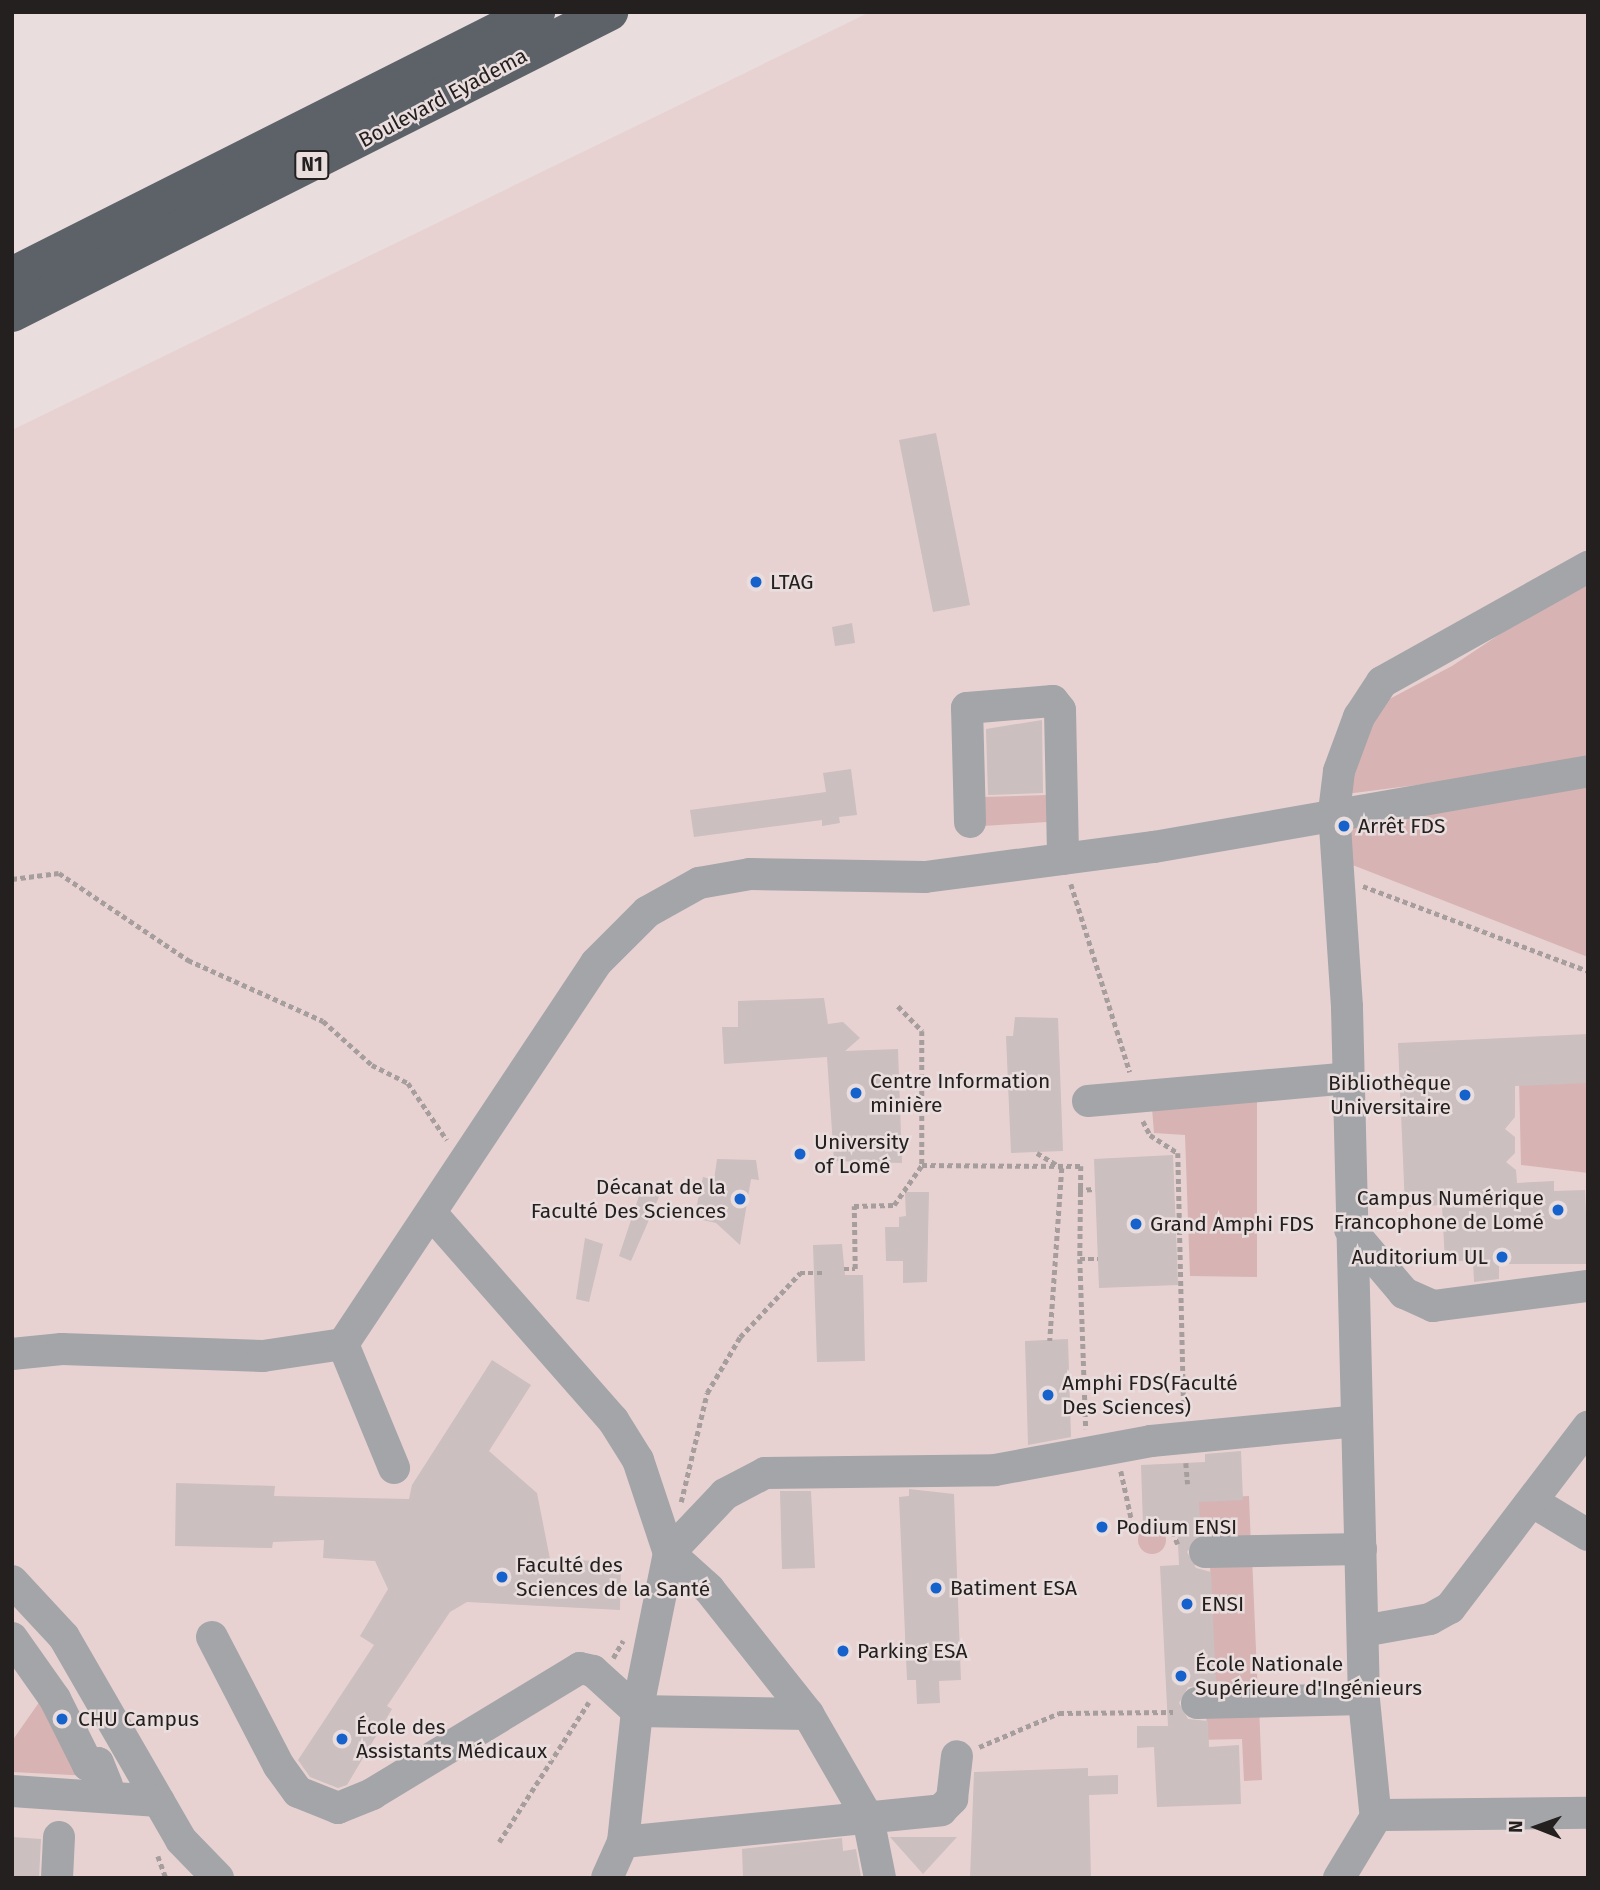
<!DOCTYPE html>
<meta charset="utf-8">
<style>
body{margin:0}
#map{position:relative;width:1600px;height:1890px;overflow:hidden;background:#e9dedd;font-family:"Fira Sans",sans-serif}
div>[style]{position:absolute}
[style*='--x']{left:calc(var(--x)*1px);top:calc(var(--y)*1px);width:calc(var(--w)*1px);rotate:calc(var(--a)*1deg)}
.built>*{inset:0;background:#e7d2d1}
.green>*{inset:0;background:#d7b3b3}
.round{border-radius:50%}
.building>*{inset:0;background:#cbbfbf}
.path>*{height:4.5px;margin-top:-2.25px;transform-origin:0;background:repeating-linear-gradient(90deg,#a69e9d 0 5px,transparent 0 8.5px)}
.minor>*{height:32px;margin:-16px;padding:0 16px;transform-origin:16px;border-radius:16px;background:#a3a5a9}
.highway>*{height:38px;margin:-19px;padding:0 19px;transform-origin:19px;border-radius:19px;background:#5d6269}
.dots>*{width:19px;height:19px;translate:-50% -50%;box-sizing:border-box;border:4px solid #e9dedd;border-radius:50%}
span{translate:-50% -50%;white-space:nowrap;text-align:center;line-height:1.15;-webkit-text-stroke:5px #e9dedd;paint-order:stroke}
.shield-label span{padding:2px 5px;background:#e9dedd;border:2px solid;border-radius:5px;-webkit-text-stroke-width:0}
.shield-label{font-size:19px;color:#242020;font-weight:700}
.street-label{font-size:21px;color:#242020}
.poi-label{font-size:21px;color:#242020}
.left{translate:0 -50%;text-align:left}
.right{translate:-100% -50%;text-align:right}
.frame{position:absolute;inset:0;border:14px solid #242020;pointer-events:none}
.north{position:absolute;left:1502px;top:1792px;width:70px;height:70px;-webkit-text-stroke:5px #e9dedd;paint-order:stroke;rotate:271deg;font-size:19px;font-weight:700;line-height:28px;text-align:center;color:#242020}
.north::after{content:'';display:block;margin:auto;width:24px;height:32px;background:#242020;clip-path:polygon(50% 0,100% 100%,50% 72%,0 100%)}
</style>
<div id="map">
<div class="built">
<div style="clip-path:polygon(870px 12px,1588px 12px,1588px 1878px,12px 1878px,12px 430px)"></div>
</div>
<div class="green">
<div style="clip-path:polygon(1588px 586px,1588px 763px,1346px 794px,1378px 705px,1452px 666px,1566px 590px)"></div>
<div style="clip-path:polygon(1588px 785px,1588px 957px,1350px 864px,1349px 818px)"></div>
<div style="clip-path:polygon(1047px 795px,1047px 822px,983px 826px,982px 797px)"></div>
<div style="clip-path:polygon(1588px 1076px,1588px 1173px,1521px 1165px,1519px 1078px)"></div>
<div style="clip-path:polygon(1257px 1093px,1257px 1277px,1190px 1276px,1185px 1135px,1154px 1133px,1152px 1108px)"></div>
<div style="clip-path:polygon(1249px 1496px,1251px 1547px,1200px 1549px,1199px 1525px,1186px 1499px)"></div>
<div class="round" style="left:1138px;top:1526px;width:28px;height:28px"></div>
<div style="clip-path:polygon(1252px 1556px,1258px 1697px,1215px 1695px,1210px 1565px,1190px 1565px,1190px 1559px)"></div>
<div style="clip-path:polygon(47px 1691px,92px 1776px,12px 1772px,12px 1741px)"></div>
<div style="clip-path:polygon(1259px 1705px,1262px 1780px,1244px 1781px,1242px 1739px,1197px 1740px,1207px 1735px,1206px 1707px)"></div>
</div>
<div class="building">
<div style="clip-path:polygon(936px 433px,970px 605px,933px 612px,899px 440px)"></div>
<div style="clip-path:polygon(852px 623px,855px 643px,835px 646px,832px 627px)"></div>
<div style="clip-path:polygon(1042px 720px,1043px 793px,988px 795px,986px 729px)"></div>
<div style="clip-path:polygon(851px 769px,857px 815px,839px 817px,840px 823px,822px 826px,822px 820px,694px 837px,690px 810px,826px 792px,823px 773px)"></div>
<div style="clip-path:polygon(824px 998px,828px 1024px,843px 1022px,860px 1038px,845px 1051px,898px 1049px,902px 1163px,834px 1161px,827px 1057px,724px 1064px,722px 1027px,738px 1027px,738px 1001px)"></div>
<div style="clip-path:polygon(1015px 1017px,1058px 1018px,1063px 1151px,1011px 1153px,1006px 1036px,1013px 1036px)"></div>
<div style="clip-path:polygon(1588px 1034px,1588px 1083px,1515px 1086px,1515px 1117px,1505px 1129px,1515px 1137px,1515px 1153px,1506px 1162px,1516px 1170px,1517px 1183px,1554px 1181px,1554px 1191px,1585px 1190px,1588px 1264px,1499px 1264px,1499px 1279px,1474px 1282px,1473px 1260px,1445px 1262px,1442px 1205px,1405px 1207px,1398px 1043px)"></div>
<div style="clip-path:polygon(1173px 1155px,1178px 1285px,1099px 1288px,1094px 1159px)"></div>
<div style="clip-path:polygon(717px 1159px,756px 1160px,759px 1180px,751px 1179px,740px 1245px,716px 1223px,694px 1218px,703px 1177px,714px 1180px)"></div>
<div style="clip-path:polygon(644px 1181px,662px 1190px,631px 1261px,619px 1256px)"></div>
<div style="clip-path:polygon(905px 1192px,929px 1192px,927px 1282px,903px 1283px,903px 1261px,886px 1261px,885px 1227px,899px 1227px,899px 1217px,906px 1216px)"></div>
<div style="clip-path:polygon(585px 1238px,603px 1244px,589px 1302px,576px 1299px)"></div>
<div style="clip-path:polygon(842px 1244px,845px 1275px,863px 1275px,865px 1361px,817px 1362px,813px 1245px)"></div>
<div style="clip-path:polygon(1068px 1339px,1071px 1437px,1028px 1445px,1025px 1341px)"></div>
<div style="clip-path:polygon(492px 1360px,531px 1385px,489px 1451px,537px 1493px,550px 1559px,621px 1562px,620px 1610px,467px 1602px,450px 1612px,387px 1706px,392px 1709px,347px 1785px,338px 1788px,310px 1777px,298px 1760px,374px 1645px,360px 1636px,388px 1589px,375px 1561px,323px 1558px,324px 1540px,273px 1542px,272px 1548px,175px 1546px,176px 1483px,275px 1486px,274px 1496px,409px 1499px,412px 1485px)"></div>
<div style="clip-path:polygon(1241px 1451px,1243px 1500px,1199px 1502px,1201px 1535px,1187px 1552px,1196px 1568px,1211px 1572px,1216px 1684px,1188px 1687px,1179px 1703px,1188px 1719px,1208px 1721px,1209px 1747px,1239px 1745px,1241px 1804px,1157px 1807px,1154px 1747px,1137px 1748px,1137px 1726px,1168px 1726px,1160px 1566px,1179px 1565px,1177px 1524px,1143px 1526px,1141px 1465px,1205px 1462px,1205px 1454px)"></div>
<div style="clip-path:polygon(909px 1489px,954px 1494px,961px 1680px,939px 1681px,940px 1703px,917px 1704px,916px 1680px,907px 1680px,899px 1497px,909px 1496px)"></div>
<div style="clip-path:polygon(780px 1491px,811px 1491px,815px 1568px,782px 1569px)"></div>
<div style="clip-path:polygon(1088px 1768px,1088px 1776px,1118px 1775px,1118px 1794px,1089px 1795px,1091px 1878px,970px 1878px,974px 1772px)"></div>
<div style="clip-path:polygon(12px 1837px,41px 1839px,39px 1878px,12px 1878px)"></div>
<div style="clip-path:polygon(890px 1837px,957px 1837px,923px 1874px)"></div>
<div style="clip-path:polygon(842px 1838px,843px 1851px,856px 1849px,861px 1877px,743px 1878px,742px 1849px)"></div>
</div>
<div class="path">
<div style="--x:12;--y:879;--w:47;--a:-7.3"></div>
<div style="--x:59;--y:873;--w:156;--a:34"></div>
<div style="--x:188;--y:960;--w:148;--a:24.3"></div>
<div style="--x:323;--y:1021;--w:66;--a:41.9"></div>
<div style="--x:372;--y:1065;--w:40;--a:26.6"></div>
<div style="--x:408;--y:1083;--w:69;--a:55.6"></div>
<div style="--x:1071;--y:884;--w:197;--a:72.6"></div>
<div style="--x:1363;--y:886;--w:241;--a:20.7"></div>
<div style="--x:898;--y:1006;--w:35;--a:46"></div>
<div style="--x:922;--y:1031;--w:134;--a:90"></div>
<div style="--x:922;--y:1165;--w:159;--a:0.4"></div>
<div style="--x:1081;--y:1166;--w:93;--a:90.6"></div>
<div style="--x:1080;--y:1259;--w:18;--a:0"></div>
<div style="--x:1143;--y:1121;--w:16;--a:63"></div>
<div style="--x:1150;--y:1135;--w:33;--a:33"></div>
<div style="--x:1178;--y:1153;--w:260;--a:88.7"></div>
<div style="--x:1037;--y:1153;--w:29;--a:31"></div>
<div style="--x:1062;--y:1168;--w:173;--a:94"></div>
<div style="--x:1078;--y:1190;--w:17;--a:-3"></div>
<div style="--x:1080;--y:1259;--w:170;--a:88"></div>
<div style="--x:844;--y:1269;--w:11;--a:0"></div>
<div style="--x:855;--y:1269;--w:63;--a:-90.9"></div>
<div style="--x:854;--y:1206;--w:40;--a:-1.4"></div>
<div style="--x:894;--y:1205;--w:49;--a:-55"></div>
<div style="--x:1186;--y:1463;--w:21;--a:85"></div>
<div style="--x:1121;--y:1471;--w:56;--a:77.7"></div>
<div style="--x:1133;--y:1526;--w:36;--a:-3"></div>
<div style="--x:1169;--y:1524;--w:22;--a:66"></div>
<div style="--x:681;--y:1502;--w:112;--a:-76.6"></div>
<div style="--x:707;--y:1393;--w:65;--a:-59.5"></div>
<div style="--x:740;--y:1337;--w:88;--a:-46.8"></div>
<div style="--x:800;--y:1273;--w:25;--a:0"></div>
<div style="--x:613;--y:1658;--w:20;--a:-60"></div>
<div style="--x:979;--y:1747;--w:87;--a:-23"></div>
<div style="--x:1059;--y:1713;--w:114;--a:-0.5"></div>
<div style="--x:499;--y:1842;--w:166;--a:-57.3"></div>
<div style="--x:158;--y:1856;--w:23;--a:70"></div>
</div>
<div class="minor">
<div style="--x:970;--y:822;--w:114;--a:-91.5"></div>
<div style="--x:967;--y:708;--w:86;--a:-4.7"></div>
<div style="--x:1053;--y:701;--w:11;--a:52"></div>
<div style="--x:1060;--y:710;--w:149;--a:88.8"></div>
<div style="--x:1088;--y:1101;--w:262;--a:-5"></div>
<div style="--x:431;--y:1213;--w:276;--a:48.7"></div>
<div style="--x:613;--y:1420;--w:47;--a:58"></div>
<div style="--x:638;--y:1460;--w:98;--a:71.6"></div>
<div style="--x:669;--y:1553;--w:161;--a:101.4"></div>
<div style="--x:637;--y:1711;--w:132;--a:96.1"></div>
<div style="--x:623;--y:1842;--w:39;--a:114"></div>
<div style="--x:1350;--y:1229;--w:84;--a:49.8"></div>
<div style="--x:1404;--y:1293;--w:32;--a:24"></div>
<div style="--x:1433;--y:1306;--w:156;--a:-7.4"></div>
<div style="--x:343;--y:1344;--w:134;--a:67.6"></div>
<div style="--x:12;--y:1354;--w:50;--a:-5.7"></div>
<div style="--x:62;--y:1349;--w:201;--a:2"></div>
<div style="--x:263;--y:1356;--w:81;--a:-8.5"></div>
<div style="--x:343;--y:1344;--w:457;--a:-56.4"></div>
<div style="--x:596;--y:963;--w:72;--a:-45"></div>
<div style="--x:647;--y:912;--w:60;--a:-29.1"></div>
<div style="--x:699;--y:883;--w:52;--a:-10"></div>
<div style="--x:750;--y:874;--w:175;--a:1"></div>
<div style="--x:925;--y:877;--w:231;--a:-7.5"></div>
<div style="--x:1154;--y:847;--w:441;--a:-9.9"></div>
<div style="--x:1533;--y:1502;--w:64;--a:31"></div>
<div style="--x:1205;--y:1552;--w:156;--a:-1.1"></div>
<div style="--x:12;--y:1581;--w:76;--a:47.1"></div>
<div style="--x:64;--y:1637;--w:234;--a:60"></div>
<div style="--x:181;--y:1840;--w:53;--a:45.8"></div>
<div style="--x:1363;--y:1631;--w:68;--a:-10.2"></div>
<div style="--x:1430;--y:1619;--w:23;--a:-29"></div>
<div style="--x:1450;--y:1608;--w:228;--a:-52.7"></div>
<div style="--x:212;--y:1637;--w:145;--a:62.6"></div>
<div style="--x:279;--y:1766;--w:32;--a:54"></div>
<div style="--x:298;--y:1792;--w:43;--a:21.8"></div>
<div style="--x:338;--y:1808;--w:37;--a:-22"></div>
<div style="--x:372;--y:1794;--w:243;--a:-31.2"></div>
<div style="--x:580;--y:1668;--w:13;--a:13"></div>
<div style="--x:593;--y:1671;--w:59;--a:42.3"></div>
<div style="--x:637;--y:1711;--w:171;--a:1"></div>
<div style="--x:12;--y:1638;--w:75;--a:54.8"></div>
<div style="--x:55;--y:1699;--w:74;--a:63.4"></div>
<div style="--x:88;--y:1765;--w:10;--a:-11"></div>
<div style="--x:98;--y:1763;--w:24;--a:68"></div>
<div style="--x:1197;--y:1703;--w:167;--a:-1.4"></div>
<div style="--x:12;--y:1791;--w:147;--a:3.9"></div>
<div style="--x:1375;--y:1810;--w:112;--a:-95.7"></div>
<div style="--x:1364;--y:1699;--w:692;--a:-91.41"></div>
<div style="--x:1347;--y:1007;--w:195;--a:-93.8"></div>
<div style="--x:1334;--y:812;--w:41;--a:-83"></div>
<div style="--x:1339;--y:771;--w:58;--a:-69.7"></div>
<div style="--x:1359;--y:717;--w:42;--a:-56.7"></div>
<div style="--x:1382;--y:682;--w:236;--a:-29.2"></div>
<div style="--x:1382;--y:1815;--w:206;--a:-0.6"></div>
<div style="--x:623;--y:1842;--w:320;--a:-5.7"></div>
<div style="--x:941;--y:1810;--w:16;--a:-45"></div>
<div style="--x:952;--y:1799;--w:43;--a:-83.4"></div>
<div style="--x:57;--y:1878;--w:41;--a:-87.2"></div>
<div style="--x:880;--y:1878;--w:61;--a:-101.3"></div>
<div style="--x:868;--y:1818;--w:120;--a:-120"></div>
<div style="--x:808;--y:1714;--w:159;--a:-128.4"></div>
<div style="--x:709;--y:1589;--w:54;--a:-138"></div>
<div style="--x:669;--y:1553;--w:81;--a:-46.5"></div>
<div style="--x:725;--y:1494;--w:45;--a:-27.7"></div>
<div style="--x:765;--y:1473;--w:230;--a:-0.7"></div>
<div style="--x:995;--y:1470;--w:159;--a:-10.5"></div>
<div style="--x:1151;--y:1441;--w:207;--a:-5.5"></div>
<div style="--x:1339;--y:1878;--w:68;--a:-58.9"></div>
</div>
<div class="highway">
<div style="--x:12;--y:276;--w:587;--a:-26.74"></div>
<div style="--x:12;--y:313;--w:669;--a:-26.76"></div>
</div>
<div class="dots">
<div style="left:756px;top:582px;background:#1662cc"></div>
<div style="left:1344px;top:826px;background:#1662cc"></div>
<div style="left:856px;top:1093px;background:#1662cc"></div>
<div style="left:1465px;top:1095px;background:#1662cc"></div>
<div style="left:800px;top:1154px;background:#1662cc"></div>
<div style="left:740px;top:1199px;background:#1662cc"></div>
<div style="left:1558px;top:1210px;background:#1662cc"></div>
<div style="left:1136px;top:1224px;background:#1662cc"></div>
<div style="left:1502px;top:1257px;background:#1662cc"></div>
<div style="left:1048px;top:1395px;background:#1662cc"></div>
<div style="left:1102px;top:1527px;background:#1662cc"></div>
<div style="left:502px;top:1577px;background:#1662cc"></div>
<div style="left:936px;top:1588px;background:#1662cc"></div>
<div style="left:1187px;top:1604px;background:#1662cc"></div>
<div style="left:843px;top:1651px;background:#1662cc"></div>
<div style="left:1181px;top:1676px;background:#1662cc"></div>
<div style="left:62px;top:1719px;background:#1662cc"></div>
<div style="left:342px;top:1739px;background:#1662cc"></div>
</div>
<div class="shield-label">
<span style="left:312px;top:165px">N1</span>
</div>
<div class="street-label">
<span style="left:443px;top:98px;rotate:-28deg">Boulevard Eyadema</span>
</div>
<div class="poi-label">
<span class="left" style="left:770px;top:582px">LTAG</span>
<span class="left" style="left:1358px;top:826px">Arrêt FDS</span>
<span class="left" style="left:870px;top:1093px">Centre Information<br>minière</span>
<span class="right" style="left:1451px;top:1095px">Bibliothèque<br>Universitaire</span>
<span class="left" style="left:814px;top:1154px">University<br>of Lomé</span>
<span class="right" style="left:726px;top:1199px">Décanat de la<br>Faculté Des Sciences</span>
<span class="right" style="left:1544px;top:1210px">Campus Numérique<br>Francophone de Lomé</span>
<span class="left" style="left:1150px;top:1224px">Grand Amphi FDS</span>
<span class="right" style="left:1488px;top:1257px">Auditorium UL</span>
<span class="left" style="left:1062px;top:1395px">Amphi FDS(Faculté<br>Des Sciences)</span>
<span class="left" style="left:1116px;top:1527px">Podium ENSI</span>
<span class="left" style="left:516px;top:1577px">Faculté des<br>Sciences de la Santé</span>
<span class="left" style="left:950px;top:1588px">Batiment ESA</span>
<span class="left" style="left:1201px;top:1604px">ENSI</span>
<span class="left" style="left:857px;top:1651px">Parking ESA</span>
<span class="left" style="left:1195px;top:1676px">École Nationale<br>Supérieure d'Ingénieurs</span>
<span class="left" style="left:78px;top:1719px">CHU Campus</span>
<span class="left" style="left:356px;top:1739px">École des<br>Assistants Médicaux</span>
</div>
<div class="frame"></div>
<div class="north">N</div>
</div>
